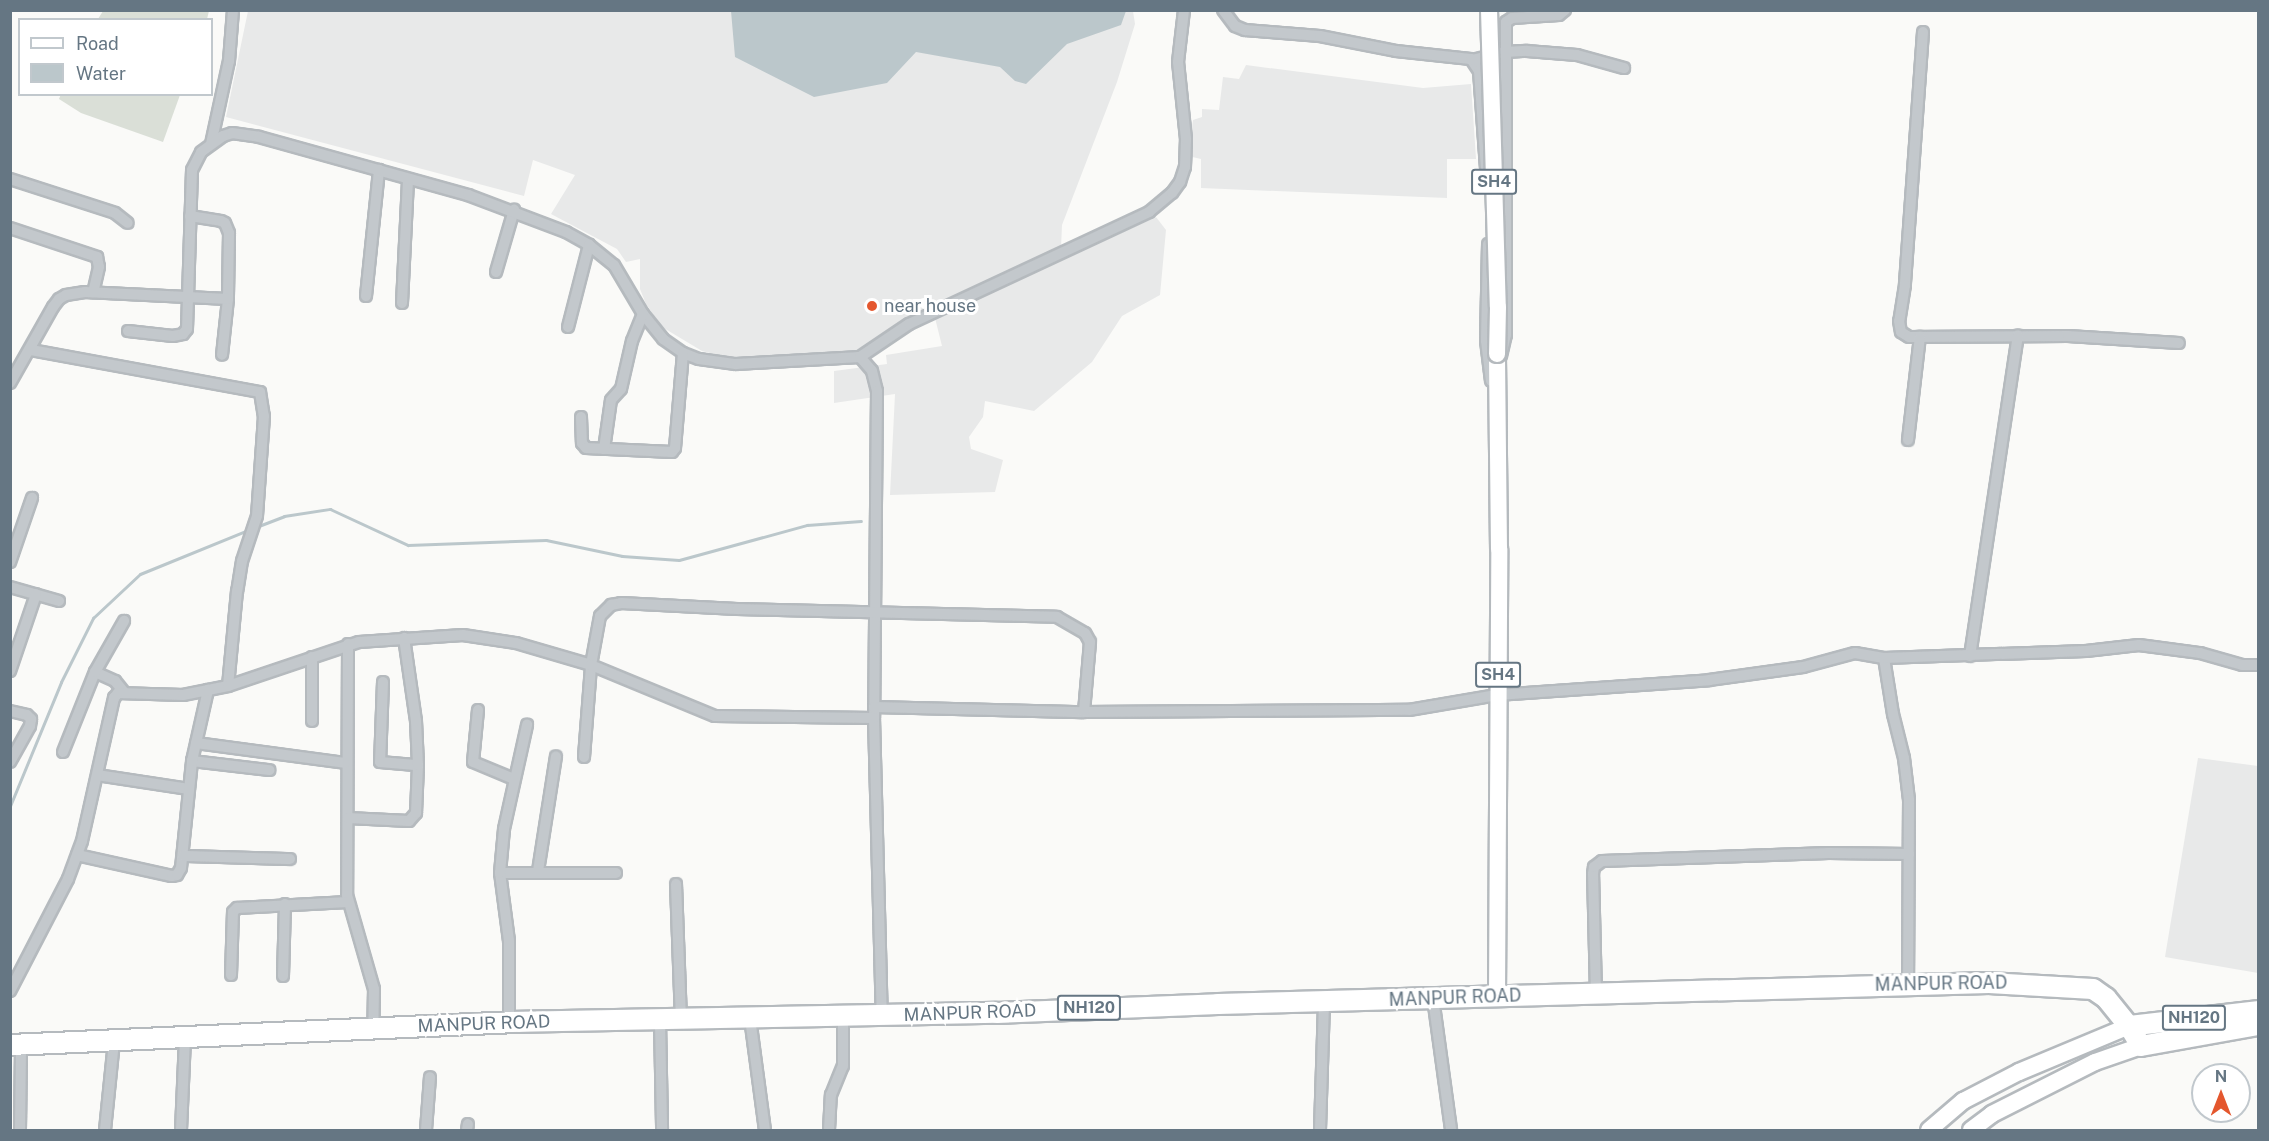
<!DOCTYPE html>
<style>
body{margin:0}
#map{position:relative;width:2269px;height:1141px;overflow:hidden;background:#fafaf8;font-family:"Public Sans",sans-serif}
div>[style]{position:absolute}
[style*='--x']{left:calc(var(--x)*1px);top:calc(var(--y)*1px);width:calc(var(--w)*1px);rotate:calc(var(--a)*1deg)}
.built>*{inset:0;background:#e8e9e9}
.green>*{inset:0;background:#dadfd7}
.water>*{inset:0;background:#bbc7cb}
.stream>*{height:3px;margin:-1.5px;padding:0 1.5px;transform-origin:1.5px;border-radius:1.5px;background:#bbc7cb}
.roads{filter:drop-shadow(2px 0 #b5babe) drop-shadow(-2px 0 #b5babe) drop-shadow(0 2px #b5babe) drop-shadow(0 -2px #b5babe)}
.street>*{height:10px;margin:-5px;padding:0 5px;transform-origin:5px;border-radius:5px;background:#c3c8cc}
.primary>*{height:16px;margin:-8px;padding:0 8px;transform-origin:8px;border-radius:8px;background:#fff}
.highway>*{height:20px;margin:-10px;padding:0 10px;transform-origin:10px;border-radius:10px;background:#fff}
.bridges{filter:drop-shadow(2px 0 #b5babe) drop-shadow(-2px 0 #b5babe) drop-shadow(0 2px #b5babe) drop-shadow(0 -2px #b5babe)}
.primary-bridge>*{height:16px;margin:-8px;padding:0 8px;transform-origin:8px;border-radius:8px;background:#fff}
.dots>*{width:16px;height:16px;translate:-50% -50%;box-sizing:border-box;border:3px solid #fff;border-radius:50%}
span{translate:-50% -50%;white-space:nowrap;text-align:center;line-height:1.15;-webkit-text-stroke:6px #fff;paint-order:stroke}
.shield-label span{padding:2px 4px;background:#fff;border:2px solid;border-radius:4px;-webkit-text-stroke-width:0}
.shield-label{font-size:16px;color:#657683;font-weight:700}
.poi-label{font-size:18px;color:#657683}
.left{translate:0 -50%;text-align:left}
.street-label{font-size:18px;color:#657683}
.frame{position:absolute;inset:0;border:12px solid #657683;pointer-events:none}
.legend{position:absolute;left:18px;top:18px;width:195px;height:78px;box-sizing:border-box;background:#fff;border:2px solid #c1c8cd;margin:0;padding:8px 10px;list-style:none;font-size:18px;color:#657683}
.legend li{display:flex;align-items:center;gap:12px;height:30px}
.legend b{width:30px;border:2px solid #c1c8cd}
.north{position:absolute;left:2191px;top:1063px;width:60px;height:60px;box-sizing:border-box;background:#fff;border:2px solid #c1c8cd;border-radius:50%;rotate:0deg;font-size:16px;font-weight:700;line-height:24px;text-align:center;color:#657683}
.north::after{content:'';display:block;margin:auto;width:21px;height:27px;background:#e4572e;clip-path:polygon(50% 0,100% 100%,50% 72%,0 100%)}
</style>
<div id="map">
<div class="built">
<div style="clip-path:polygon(248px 11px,1133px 11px,1135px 24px,1117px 82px,1062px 225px,1061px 248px,966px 294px,964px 292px,856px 350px,730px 358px,702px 351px,662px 327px,646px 304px,640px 289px,640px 259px,626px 262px,617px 249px,551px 214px,575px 175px,533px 160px,524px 196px,226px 117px)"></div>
<div style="clip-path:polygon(1246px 65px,1423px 88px,1471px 84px,1476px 159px,1447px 159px,1447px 198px,1201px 188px,1201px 159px,1188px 156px,1193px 120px,1202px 117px,1202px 109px,1219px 110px,1223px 77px,1239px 79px)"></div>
<div style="clip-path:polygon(1156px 217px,1166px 230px,1160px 295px,1122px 316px,1092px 362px,1034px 411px,985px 401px,983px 417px,969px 437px,971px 449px,1003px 460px,995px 492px,890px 495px,895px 394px,834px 403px,834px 371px,887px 364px,886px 355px,942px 346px,935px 318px)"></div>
<div style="clip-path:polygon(2198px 758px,2258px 766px,2258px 973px,2165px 957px)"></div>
</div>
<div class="green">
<div style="clip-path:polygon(103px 11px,103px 10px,209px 11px,207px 19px,98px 19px)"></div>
<div style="clip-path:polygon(61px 94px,180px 94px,180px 95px,163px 142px,81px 113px,59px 99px)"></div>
</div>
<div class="water">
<div style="clip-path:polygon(731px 11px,731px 10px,1126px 11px,1121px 25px,1067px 44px,1026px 84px,1015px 81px,1000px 67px,916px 52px,887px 83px,814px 97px,735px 57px)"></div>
</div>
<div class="stream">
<div style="--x:256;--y:527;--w:30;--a:-21"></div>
<div style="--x:284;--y:516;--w:47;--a:-8.7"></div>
<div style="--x:330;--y:509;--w:86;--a:24.8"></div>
<div style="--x:408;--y:545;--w:138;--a:-2.1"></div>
<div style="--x:546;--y:540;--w:78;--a:11.9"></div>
<div style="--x:622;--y:556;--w:57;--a:4"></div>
<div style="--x:679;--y:560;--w:133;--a:-15.3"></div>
<div style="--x:807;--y:525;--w:54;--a:-4.2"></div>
<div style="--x:10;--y:806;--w:134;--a:-67.6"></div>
<div style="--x:61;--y:682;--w:72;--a:-63.4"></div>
<div style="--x:93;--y:618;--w:64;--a:-43.1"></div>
<div style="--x:140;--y:574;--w:119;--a:-22.2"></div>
</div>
<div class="roads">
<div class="street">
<div style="--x:1223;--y:10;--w:20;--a:53"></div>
<div style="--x:1235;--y:26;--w:11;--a:22"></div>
<div style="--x:1245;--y:30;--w:75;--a:4.6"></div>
<div style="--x:1320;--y:36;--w:77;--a:11.2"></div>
<div style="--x:1396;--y:51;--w:75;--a:6.1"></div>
<div style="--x:1471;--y:59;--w:14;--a:56"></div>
<div style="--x:1479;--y:71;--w:97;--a:85.9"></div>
<div style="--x:1923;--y:32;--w:254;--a:94.1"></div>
<div style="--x:1905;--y:285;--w:36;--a:99"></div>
<div style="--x:1899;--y:321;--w:11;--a:80"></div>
<div style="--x:1901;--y:332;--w:9;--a:32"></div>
<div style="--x:1909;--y:337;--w:159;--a:-0.4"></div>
<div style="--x:2068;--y:336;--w:111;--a:3.6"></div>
<div style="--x:1472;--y:60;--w:34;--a:-14"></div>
<div style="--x:1505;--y:52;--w:22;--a:-3"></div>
<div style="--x:1527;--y:51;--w:50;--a:4.6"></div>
<div style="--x:1577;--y:55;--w:49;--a:15.5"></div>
<div style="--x:211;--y:144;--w:85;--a:-77.8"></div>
<div style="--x:229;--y:61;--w:51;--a:-85.5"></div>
<div style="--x:10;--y:179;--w:110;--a:17.9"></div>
<div style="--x:115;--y:213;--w:16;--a:38"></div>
<div style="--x:190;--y:216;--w:31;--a:9"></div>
<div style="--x:221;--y:221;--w:4;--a:27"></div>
<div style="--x:225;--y:223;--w:11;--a:68"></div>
<div style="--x:229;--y:233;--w:66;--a:90.9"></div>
<div style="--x:228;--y:299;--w:56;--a:96.1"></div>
<div style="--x:10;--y:228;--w:92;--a:18.4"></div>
<div style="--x:97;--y:257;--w:10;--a:79"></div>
<div style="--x:99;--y:267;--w:26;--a:103"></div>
<div style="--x:1488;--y:244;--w:97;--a:91.2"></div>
<div style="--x:1486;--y:341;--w:40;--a:82.9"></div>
<div style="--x:496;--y:272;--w:65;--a:-73.8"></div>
<div style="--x:366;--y:296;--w:127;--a:-84.1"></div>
<div style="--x:402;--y:303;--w:123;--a:-87.2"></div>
<div style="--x:568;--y:327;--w:85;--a:-75.6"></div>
<div style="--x:128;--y:331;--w:45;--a:6.3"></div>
<div style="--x:173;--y:336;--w:10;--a:-11"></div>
<div style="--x:183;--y:334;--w:6;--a:-51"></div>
<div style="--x:187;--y:329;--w:159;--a:-88.2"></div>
<div style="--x:192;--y:170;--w:20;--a:-63"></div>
<div style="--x:201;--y:152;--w:27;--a:-36"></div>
<div style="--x:223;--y:136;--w:9;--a:-18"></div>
<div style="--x:232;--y:133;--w:27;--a:8"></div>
<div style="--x:259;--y:137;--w:217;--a:15.5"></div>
<div style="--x:468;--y:195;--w:105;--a:20.7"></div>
<div style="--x:566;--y:232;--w:26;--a:29"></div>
<div style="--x:589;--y:245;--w:32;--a:39"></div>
<div style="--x:614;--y:265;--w:57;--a:59.4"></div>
<div style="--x:643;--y:314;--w:32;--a:51"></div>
<div style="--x:663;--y:339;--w:24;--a:35"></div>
<div style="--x:683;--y:353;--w:17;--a:21"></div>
<div style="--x:699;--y:359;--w:37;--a:8"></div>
<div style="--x:736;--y:364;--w:124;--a:-3.2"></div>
<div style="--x:860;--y:357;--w:18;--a:49"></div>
<div style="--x:872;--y:371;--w:21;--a:76"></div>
<div style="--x:877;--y:391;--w:327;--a:90.5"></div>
<div style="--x:874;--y:718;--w:297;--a:88.5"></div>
<div style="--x:31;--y:350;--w:233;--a:10.4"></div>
<div style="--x:260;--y:392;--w:24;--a:81"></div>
<div style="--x:264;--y:416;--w:100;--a:94"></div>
<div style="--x:257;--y:516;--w:47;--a:108.4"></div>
<div style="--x:242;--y:561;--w:30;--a:99"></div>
<div style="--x:237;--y:591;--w:95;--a:95.4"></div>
<div style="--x:1501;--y:356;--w:22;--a:-77"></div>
<div style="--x:1506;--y:335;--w:313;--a:-90"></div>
<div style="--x:1506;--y:22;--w:7;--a:-34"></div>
<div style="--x:1512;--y:18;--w:47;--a:-3.7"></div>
<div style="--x:1559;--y:15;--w:8;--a:-40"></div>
<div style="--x:860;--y:357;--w:59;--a:-34"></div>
<div style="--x:909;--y:324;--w:265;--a:-25"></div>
<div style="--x:1149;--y:212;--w:30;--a:-40"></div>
<div style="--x:1172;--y:193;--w:14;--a:-54"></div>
<div style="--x:1180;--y:182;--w:16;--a:-72"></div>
<div style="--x:1185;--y:167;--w:28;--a:-88"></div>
<div style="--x:1186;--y:139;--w:77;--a:-95.9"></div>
<div style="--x:1178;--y:62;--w:52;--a:-83.4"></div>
<div style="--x:10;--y:383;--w:87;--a:-60.5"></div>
<div style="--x:53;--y:307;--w:10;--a:-53"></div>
<div style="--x:59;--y:299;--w:8;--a:-30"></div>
<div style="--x:66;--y:295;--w:19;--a:-9"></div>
<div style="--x:85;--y:292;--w:143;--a:2.8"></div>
<div style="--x:581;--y:417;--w:26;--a:88"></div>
<div style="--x:582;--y:443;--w:6;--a:51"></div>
<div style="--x:586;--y:448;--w:86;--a:2.7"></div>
<div style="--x:672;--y:452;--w:5;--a:-53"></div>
<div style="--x:675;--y:448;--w:95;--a:-85.2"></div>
<div style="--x:1908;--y:440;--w:104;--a:-83.4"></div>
<div style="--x:604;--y:449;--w:49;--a:-81.9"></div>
<div style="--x:611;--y:400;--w:15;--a:-48"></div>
<div style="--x:621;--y:389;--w:49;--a:-77.1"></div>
<div style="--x:632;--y:341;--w:29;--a:-68"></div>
<div style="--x:10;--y:562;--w:68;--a:-71"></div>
<div style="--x:10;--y:587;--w:51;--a:15.9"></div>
<div style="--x:348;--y:644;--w:251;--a:90.2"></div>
<div style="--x:347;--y:895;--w:98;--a:74"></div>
<div style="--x:374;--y:989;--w:39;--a:91"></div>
<div style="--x:1970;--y:656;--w:324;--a:-81.5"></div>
<div style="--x:312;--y:657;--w:64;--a:90"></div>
<div style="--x:1884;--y:658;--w:57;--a:80.9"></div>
<div style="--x:1893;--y:714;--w:45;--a:76"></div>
<div style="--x:1904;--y:758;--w:42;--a:83.2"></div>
<div style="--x:1909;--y:800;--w:185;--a:90.3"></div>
<div style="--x:10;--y:671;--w:81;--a:-71.3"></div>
<div style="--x:95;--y:672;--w:22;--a:24"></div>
<div style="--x:115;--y:681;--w:13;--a:51"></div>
<div style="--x:383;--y:682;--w:80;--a:92.1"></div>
<div style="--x:380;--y:762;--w:38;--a:5"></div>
<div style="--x:874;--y:707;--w:210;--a:1.4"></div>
<div style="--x:1084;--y:712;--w:325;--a:-0.4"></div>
<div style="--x:1409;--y:710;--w:89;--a:-9.7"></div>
<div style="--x:1497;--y:695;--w:213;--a:-4"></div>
<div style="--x:1709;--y:680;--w:95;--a:-7.9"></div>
<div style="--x:1803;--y:667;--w:54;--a:-15.1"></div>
<div style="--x:1855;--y:653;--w:29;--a:10"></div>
<div style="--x:1884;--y:658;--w:202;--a:-2"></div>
<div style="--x:2086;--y:651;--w:53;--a:-6.5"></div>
<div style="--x:2139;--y:645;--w:62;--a:7.5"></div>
<div style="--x:2200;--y:653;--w:44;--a:15.9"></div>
<div style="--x:2242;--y:665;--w:16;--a:0"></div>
<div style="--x:478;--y:710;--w:52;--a:95.5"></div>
<div style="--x:473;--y:762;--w:44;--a:22.5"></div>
<div style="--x:10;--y:711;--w:17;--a:13"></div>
<div style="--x:27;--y:715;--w:6;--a:45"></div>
<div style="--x:31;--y:719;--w:7;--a:98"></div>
<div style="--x:30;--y:726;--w:41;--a:119.1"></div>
<div style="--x:196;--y:743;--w:150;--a:7.6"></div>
<div style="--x:63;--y:752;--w:86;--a:-68.2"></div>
<div style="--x:95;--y:672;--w:59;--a:-60.4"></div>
<div style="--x:584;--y:757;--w:92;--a:-85.6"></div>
<div style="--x:591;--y:665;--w:50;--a:-79.6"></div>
<div style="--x:600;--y:616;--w:16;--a:-45"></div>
<div style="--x:611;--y:605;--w:10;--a:-11"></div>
<div style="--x:621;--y:603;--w:116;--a:3"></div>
<div style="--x:737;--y:609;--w:320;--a:1.4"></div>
<div style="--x:1057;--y:617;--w:32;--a:30"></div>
<div style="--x:1085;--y:633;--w:10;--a:61"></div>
<div style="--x:1090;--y:642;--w:70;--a:94.9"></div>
<div style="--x:192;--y:761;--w:78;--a:6.7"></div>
<div style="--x:97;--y:775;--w:93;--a:8.7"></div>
<div style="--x:348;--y:818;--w:61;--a:2.8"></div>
<div style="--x:409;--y:821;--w:11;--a:-49"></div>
<div style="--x:416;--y:813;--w:48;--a:-87.6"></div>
<div style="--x:418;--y:765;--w:44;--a:-92.6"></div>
<div style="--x:416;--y:721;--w:84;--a:-98.2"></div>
<div style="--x:77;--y:855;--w:97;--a:12.5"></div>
<div style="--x:172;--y:876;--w:5;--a:-11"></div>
<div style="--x:177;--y:875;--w:8;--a:-60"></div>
<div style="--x:181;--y:868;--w:108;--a:-84.1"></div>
<div style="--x:192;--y:761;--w:73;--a:-77.3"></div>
<div style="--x:183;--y:856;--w:107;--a:1.6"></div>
<div style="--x:538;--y:871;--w:116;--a:-81.1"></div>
<div style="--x:500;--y:873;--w:116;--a:0"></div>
<div style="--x:676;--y:884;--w:136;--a:87.9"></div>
<div style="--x:231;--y:975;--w:63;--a:-88.2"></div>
<div style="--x:233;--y:912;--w:6;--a:-45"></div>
<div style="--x:237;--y:908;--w:111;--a:-3.1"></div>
<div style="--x:283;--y:976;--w:72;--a:-88.4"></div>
<div style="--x:10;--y:991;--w:126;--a:-62.6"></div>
<div style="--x:68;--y:879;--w:40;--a:-69.8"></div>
<div style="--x:82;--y:841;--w:147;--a:-77.4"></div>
<div style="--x:114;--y:698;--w:6;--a:-51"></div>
<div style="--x:118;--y:693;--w:65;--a:1.8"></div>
<div style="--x:183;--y:695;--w:46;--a:-11.3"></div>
<div style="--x:228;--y:686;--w:138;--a:-18.6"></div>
<div style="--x:359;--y:642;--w:104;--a:-3.9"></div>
<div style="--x:463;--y:635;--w:54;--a:8.6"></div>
<div style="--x:516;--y:643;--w:78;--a:16.3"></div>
<div style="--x:591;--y:665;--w:134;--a:22.4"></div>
<div style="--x:715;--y:716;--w:159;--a:0.7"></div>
<div style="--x:1596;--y:994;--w:120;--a:-91.4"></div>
<div style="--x:1593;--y:874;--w:7;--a:-82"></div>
<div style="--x:1594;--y:867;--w:10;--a:-37"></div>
<div style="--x:1602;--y:861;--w:227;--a:-2"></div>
<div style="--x:1829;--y:853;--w:80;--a:0.7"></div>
<div style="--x:1433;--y:998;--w:133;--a:82.2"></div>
<div style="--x:750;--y:1018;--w:113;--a:82.4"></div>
<div style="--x:660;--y:1021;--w:109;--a:88.9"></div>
<div style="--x:509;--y:1022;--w:81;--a:-90"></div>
<div style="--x:509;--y:941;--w:69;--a:-97.5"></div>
<div style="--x:500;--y:873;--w:44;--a:-84.8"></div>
<div style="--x:504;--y:829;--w:107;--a:-77.5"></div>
<div style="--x:20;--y:1130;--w:85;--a:-89.3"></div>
<div style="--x:105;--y:1130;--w:89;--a:-84.2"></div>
<div style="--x:181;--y:1130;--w:92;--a:-87.5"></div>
<div style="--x:426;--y:1130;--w:53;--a:-85.7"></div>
<div style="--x:467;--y:1130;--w:6;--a:-81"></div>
<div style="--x:829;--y:1130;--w:35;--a:-87"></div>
<div style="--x:831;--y:1095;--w:31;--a:-68"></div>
<div style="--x:843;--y:1066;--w:50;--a:-90"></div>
<div style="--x:1320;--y:1130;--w:128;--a:-88.2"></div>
</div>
<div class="primary">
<div style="--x:1497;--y:997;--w:448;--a:-89.7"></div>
<div style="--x:1499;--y:549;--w:195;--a:-90.6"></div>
<div style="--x:1929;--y:1130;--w:45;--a:-40.5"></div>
<div style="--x:1963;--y:1101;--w:63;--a:-27.4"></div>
<div style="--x:2019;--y:1072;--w:119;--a:-22.7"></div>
<div style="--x:1971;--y:1130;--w:26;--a:-37"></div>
<div style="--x:1992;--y:1114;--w:115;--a:-26.8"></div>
<div style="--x:2095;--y:1062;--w:49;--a:-19.2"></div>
</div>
<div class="highway">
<div style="--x:2129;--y:1026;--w:130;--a:-6.6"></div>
<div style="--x:10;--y:1045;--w:500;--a:-2.6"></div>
<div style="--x:509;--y:1022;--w:488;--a:-1.1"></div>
<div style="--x:997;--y:1013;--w:221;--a:-2.3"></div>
<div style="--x:1218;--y:1004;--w:771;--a:-1.56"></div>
<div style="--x:1989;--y:983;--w:104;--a:3.3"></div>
<div style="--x:2093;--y:989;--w:16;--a:35"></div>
<div style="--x:2106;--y:998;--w:36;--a:51"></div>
<div style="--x:2129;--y:1026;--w:23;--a:59"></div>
<div style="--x:2141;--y:1046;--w:119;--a:-10.2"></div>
</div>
</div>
<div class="bridges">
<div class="primary-bridge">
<div style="--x:1489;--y:10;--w:297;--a:88.3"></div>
<div style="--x:1498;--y:307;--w:47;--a:91.2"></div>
</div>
</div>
<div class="dots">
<div style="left:872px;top:306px;background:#e4572e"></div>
</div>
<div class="shield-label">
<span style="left:1494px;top:182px">SH4</span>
<span style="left:1498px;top:675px">SH4</span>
<span style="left:1089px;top:1008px">NH120</span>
<span style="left:2194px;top:1018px">NH120</span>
</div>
<div class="poi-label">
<span class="left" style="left:884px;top:306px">near house</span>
</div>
<div class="street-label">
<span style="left:1941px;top:984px;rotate:-1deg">MANPUR ROAD</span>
<span style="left:1455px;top:998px;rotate:-2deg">MANPUR ROAD</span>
<span style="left:970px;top:1013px;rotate:-2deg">MANPUR ROAD</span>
<span style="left:484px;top:1024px;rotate:-2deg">MANPUR ROAD</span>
</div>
<div class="frame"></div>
<ul class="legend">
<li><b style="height:8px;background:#fff"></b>Road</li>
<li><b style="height:16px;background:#bbc7cb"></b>Water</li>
</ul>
<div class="north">N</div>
</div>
